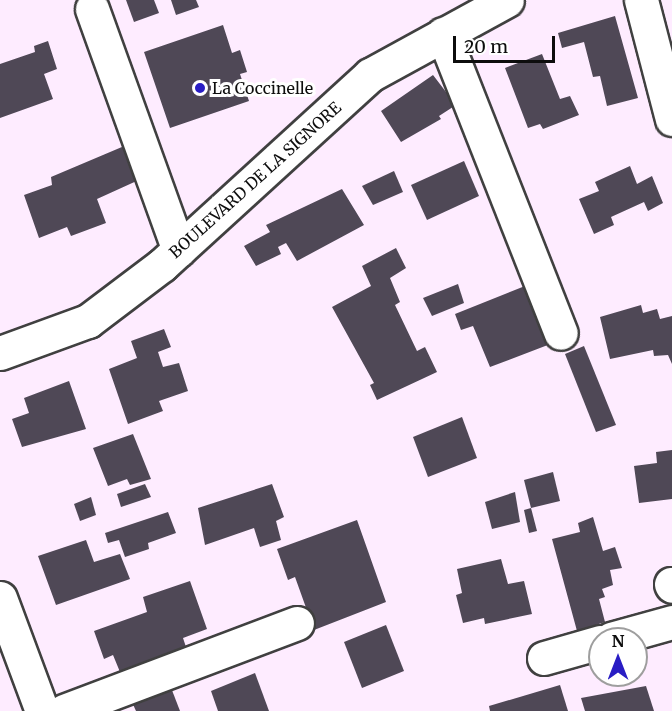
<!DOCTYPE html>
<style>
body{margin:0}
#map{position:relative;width:672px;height:711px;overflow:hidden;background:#feecff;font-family:Merriweather,serif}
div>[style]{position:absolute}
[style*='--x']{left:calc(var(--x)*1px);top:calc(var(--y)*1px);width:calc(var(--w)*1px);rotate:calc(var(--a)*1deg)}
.building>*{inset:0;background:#4f4856}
.roads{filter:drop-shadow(2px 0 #404040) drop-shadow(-2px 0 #404040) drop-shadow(0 2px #404040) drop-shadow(0 -2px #404040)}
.minor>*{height:33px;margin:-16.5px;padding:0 16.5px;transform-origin:16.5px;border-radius:16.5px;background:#fff}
.dots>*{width:16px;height:16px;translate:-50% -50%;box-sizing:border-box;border:3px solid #fff;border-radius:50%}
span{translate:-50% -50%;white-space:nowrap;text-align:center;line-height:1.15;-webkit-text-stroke:6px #fff;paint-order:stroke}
.poi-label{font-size:16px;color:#0d0d0d}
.left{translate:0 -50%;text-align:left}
.street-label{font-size:16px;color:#0d0d0d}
.north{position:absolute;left:588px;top:627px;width:60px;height:60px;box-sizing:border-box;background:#fff;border:2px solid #9e9e9e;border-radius:50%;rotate:0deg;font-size:16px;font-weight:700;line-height:24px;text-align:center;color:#0d0d0d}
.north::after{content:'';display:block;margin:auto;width:21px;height:27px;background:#291dc4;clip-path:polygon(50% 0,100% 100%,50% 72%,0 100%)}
.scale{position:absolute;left:453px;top:36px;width:102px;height:27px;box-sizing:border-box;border:3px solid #0d0d0d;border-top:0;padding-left:8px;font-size:18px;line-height:21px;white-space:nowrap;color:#0d0d0d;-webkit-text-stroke:4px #fff;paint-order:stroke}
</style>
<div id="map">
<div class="building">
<div style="clip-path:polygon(126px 0,154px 0,159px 13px,134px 22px)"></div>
<div style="clip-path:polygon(171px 0,196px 0,199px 7px,176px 15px)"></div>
<div style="clip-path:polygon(615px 16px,638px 98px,607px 106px,600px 76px,593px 77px,584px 42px,562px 48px,558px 33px)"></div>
<div style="clip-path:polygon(223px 25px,232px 53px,240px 50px,247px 72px,240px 74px,249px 101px,170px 128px,144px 52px)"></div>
<div style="clip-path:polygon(48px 41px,57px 69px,44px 74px,53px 99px,0 118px,0 64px,35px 52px,34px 46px)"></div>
<div style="clip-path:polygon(542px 54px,560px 99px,570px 96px,579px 115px,543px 129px,540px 124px,528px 128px,505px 68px)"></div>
<div style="clip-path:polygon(433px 75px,456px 105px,439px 116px,441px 119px,401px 142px,381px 111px)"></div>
<div style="clip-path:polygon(129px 144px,141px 179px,97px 199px,106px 223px,71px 236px,67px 227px,39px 238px,24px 195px,52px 185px,51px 177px)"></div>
<div style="clip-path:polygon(464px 161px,479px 196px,427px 220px,411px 185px)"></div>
<div style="clip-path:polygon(630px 166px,637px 184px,652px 176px,663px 203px,648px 211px,644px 202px,611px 217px,614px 225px,594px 234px,579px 199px,599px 191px,595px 182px)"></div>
<div style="clip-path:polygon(394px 171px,403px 192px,373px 205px,362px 186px)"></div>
<div style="clip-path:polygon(342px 189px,364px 225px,297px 261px,286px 243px,278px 247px,281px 254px,256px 266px,244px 246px,270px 232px,266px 225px)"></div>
<div style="clip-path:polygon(396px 248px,406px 268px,390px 278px,400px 302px,395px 305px,417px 351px,425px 347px,437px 372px,377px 400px,370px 385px,374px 383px,332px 307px,371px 286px,362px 266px)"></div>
<div style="clip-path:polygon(458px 284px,464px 303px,432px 316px,423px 298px)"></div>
<div style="clip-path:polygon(530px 284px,553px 343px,490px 367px,473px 326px,461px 330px,455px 314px)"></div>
<div style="clip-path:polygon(641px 305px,643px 313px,657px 309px,660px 319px,672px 316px,672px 364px,668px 355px,654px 356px,653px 350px,610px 359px,600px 317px)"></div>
<div style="clip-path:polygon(164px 329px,171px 347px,158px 352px,163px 367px,179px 363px,188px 391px,159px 401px,163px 411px,128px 424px,109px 369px,137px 358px,131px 341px)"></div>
<div style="clip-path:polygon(584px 346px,616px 425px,596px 432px,565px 354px)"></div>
<div style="clip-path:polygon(69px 381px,86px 429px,22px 447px,12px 419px,29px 413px,24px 398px)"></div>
<div style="clip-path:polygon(462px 417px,477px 458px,428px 477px,413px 437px)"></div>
<div style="clip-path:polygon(133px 434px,151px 479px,130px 485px,127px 479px,108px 486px,93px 448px)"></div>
<div style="clip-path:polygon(672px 450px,672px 499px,639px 503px,634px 466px,657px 463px,656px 452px)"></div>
<div style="clip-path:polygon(553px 472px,560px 501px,531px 508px,524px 480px)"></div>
<div style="clip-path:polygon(145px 484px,151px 497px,121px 507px,117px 494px)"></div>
<div style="clip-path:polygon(272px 484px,284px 517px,276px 521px,281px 540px,260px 547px,254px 528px,205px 545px,198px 508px)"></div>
<div style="clip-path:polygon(515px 492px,520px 522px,492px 529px,485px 502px)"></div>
<div style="clip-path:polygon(91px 497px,96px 515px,80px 521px,74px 504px)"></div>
<div style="clip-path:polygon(531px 508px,537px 531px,529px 533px,524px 510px)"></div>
<div style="clip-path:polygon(168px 512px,176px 533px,148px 543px,149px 549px,125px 557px,119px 540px,108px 543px,105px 533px)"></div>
<div style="clip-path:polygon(593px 517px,603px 551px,615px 547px,622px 568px,610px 570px,613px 585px,602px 589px,605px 597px,599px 599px,605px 622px,577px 631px,552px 539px,580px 532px,578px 523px)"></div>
<div style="clip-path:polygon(357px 520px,386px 602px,314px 630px,295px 577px,288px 580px,277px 549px)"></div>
<div style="clip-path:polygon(86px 540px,94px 562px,120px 554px,130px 579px,56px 605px,38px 556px)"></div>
<div style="clip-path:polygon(501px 559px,508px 584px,524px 581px,532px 614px,485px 624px,484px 618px,463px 623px,456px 595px,462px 593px,457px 569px)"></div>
<div style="clip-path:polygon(190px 581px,207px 629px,183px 638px,186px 647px,120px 672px,113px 655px,104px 659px,94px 631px,147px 612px,143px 597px)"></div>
<div style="clip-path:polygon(386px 625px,404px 671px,362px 688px,344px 642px)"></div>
<div style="clip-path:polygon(255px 673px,269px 711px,218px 711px,211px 691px)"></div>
<div style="clip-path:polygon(170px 685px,180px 711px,136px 711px,131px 700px)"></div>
<div style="clip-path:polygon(560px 685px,568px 711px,490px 711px,489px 706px)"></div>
<div style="clip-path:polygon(646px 686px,654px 711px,585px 711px,581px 698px)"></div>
</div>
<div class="roads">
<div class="minor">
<div style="--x:641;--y:0;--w:123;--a:75.4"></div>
<div style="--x:92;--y:9;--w:256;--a:70.2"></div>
<div style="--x:443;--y:34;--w:321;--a:68.5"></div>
<div style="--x:0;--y:353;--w:94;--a:-20"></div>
<div style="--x:88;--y:321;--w:93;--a:-37.1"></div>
<div style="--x:162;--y:265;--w:282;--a:-42.4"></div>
<div style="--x:370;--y:75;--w:156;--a:-28.7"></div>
<div style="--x:671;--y:584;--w:2;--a:63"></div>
<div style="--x:0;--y:598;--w:121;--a:69.6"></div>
<div style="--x:611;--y:639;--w:63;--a:-15.6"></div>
<div style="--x:544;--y:658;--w:58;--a:-15.9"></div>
<div style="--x:64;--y:711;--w:249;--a:-20.7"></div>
</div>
</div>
<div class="dots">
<div style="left:200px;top:88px;background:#291dc4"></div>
</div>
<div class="poi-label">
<span class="left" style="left:212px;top:88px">La Coccinelle</span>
</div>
<div class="street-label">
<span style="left:255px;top:180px;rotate:-42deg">BOULEVARD DE LA SIGNORE</span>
</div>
<div class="north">N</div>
<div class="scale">20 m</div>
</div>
